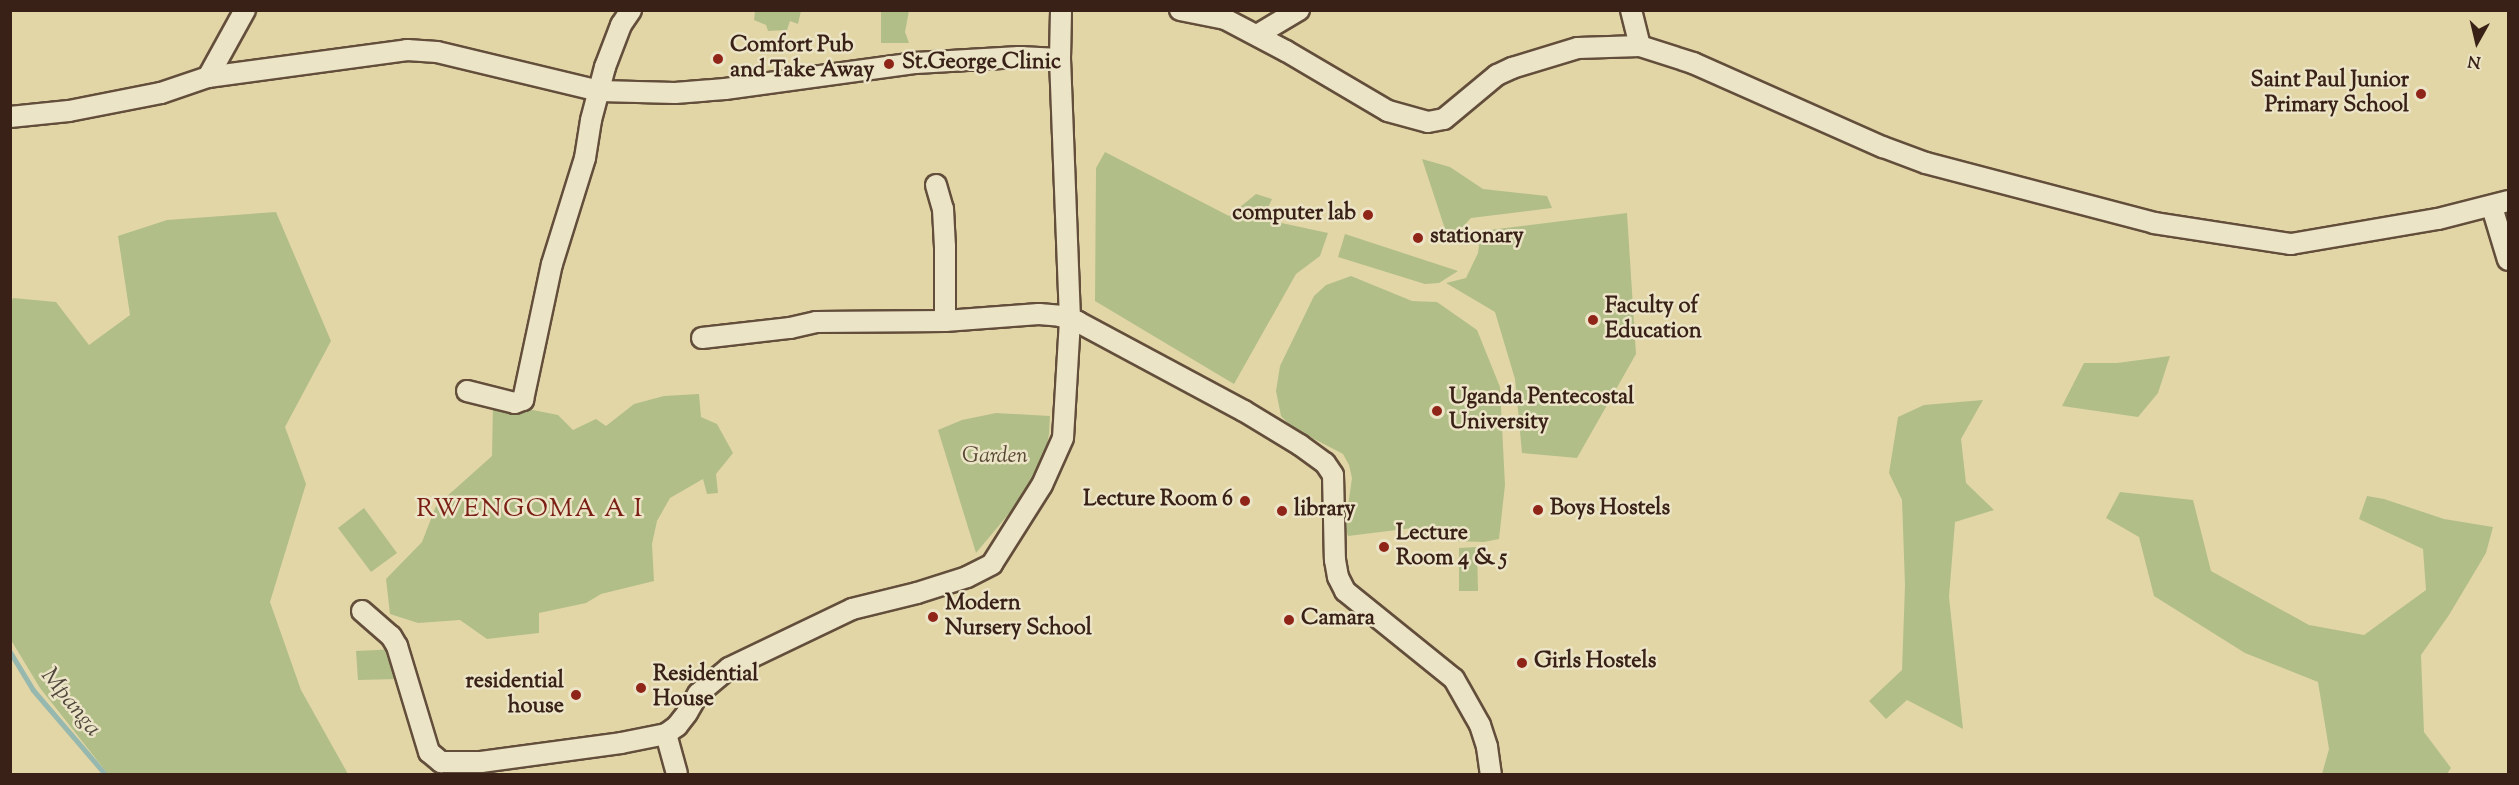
<!DOCTYPE html>
<style>
body{margin:0}
#map{position:relative;width:2519px;height:785px;overflow:hidden;background:#e2d6a7;font-family:"Sorts Mill Goudy",serif}
div>[style]{position:absolute}
[style*='--x']{left:calc(var(--x)*1px);top:calc(var(--y)*1px);width:calc(var(--w)*1px);rotate:calc(var(--a)*1deg)}
.green>*{inset:0;background:#b2be88}
.stream>*{height:5px;margin:-2.5px;padding:0 2.5px;transform-origin:2.5px;border-radius:2.5px;background:#96b8ae}
.roads{filter:drop-shadow(2px 0 #634e3b) drop-shadow(-2px 0 #634e3b) drop-shadow(0 2px #634e3b) drop-shadow(0 -2px #634e3b)}
.minor>*{height:20px;margin:-10px;padding:0 10px;transform-origin:10px;border-radius:10px;background:#ece4c6}
.dots>*{width:16px;height:16px;translate:-50% -50%;box-sizing:border-box;border:3px solid #ece4c6;border-radius:50%}
span{translate:-50% -50%;white-space:nowrap;text-align:center;line-height:1.15;-webkit-text-stroke:5px #ece4c6;paint-order:stroke}
.poi-label{font-size:22px;color:#392117;font-weight:700}
.left{translate:0 -50%;text-align:left}
.right{translate:-100% -50%;text-align:right}
.park-label{font-size:22px;color:#574833;font-style:italic}
.water-label{font-size:24px;color:#50473d;font-style:italic}
.quarter-label{font-size:26px;color:#7a1f14;letter-spacing:1.5px}
.frame{position:absolute;inset:0;border:12px solid #392117;pointer-events:none}
.north{position:absolute;left:2447px;top:12px;width:60px;height:60px;-webkit-text-stroke:4px #ece4c6;paint-order:stroke;rotate:188deg;font-size:16px;font-weight:700;line-height:24px;text-align:center;color:#392117}
.north::after{content:'';display:block;margin:auto;width:21px;height:27px;background:#392117;clip-path:polygon(50% 0,100% 100%,50% 72%,0 100%)}
</style>
<div id="map">
<div class="green">
<div style="clip-path:polygon(755px 11px,800px 10px,801px 11px,798px 24px,790px 21px,787px 30px,768px 31px,766px 25px,754px 20px)"></div>
<div style="clip-path:polygon(881px 11px,909px 11px,905px 32px,909px 43px,881px 43px)"></div>
<div style="clip-path:polygon(1105px 152px,1229px 216px,1256px 194px,1272px 199px,1263px 219px,1328px 233px,1320px 256px,1296px 274px,1234px 384px,1095px 301px,1096px 168px)"></div>
<div style="clip-path:polygon(1422px 159px,1450px 167px,1483px 189px,1547px 196px,1552px 208px,1471px 218px,1456px 234px,1446px 232px)"></div>
<div style="clip-path:polygon(276px 212px,331px 341px,285px 427px,306px 484px,270px 602px,301px 690px,348px 774px,108px 774px,40px 688px,11px 640px,11px 303px,13px 298px,56px 302px,89px 345px,130px 315px,118px 236px,167px 220px)"></div>
<div style="clip-path:polygon(1627px 213px,1636px 354px,1577px 458px,1522px 453px,1515px 379px,1495px 312px,1446px 283px,1466px 278px,1478px 253px,1481px 231px)"></div>
<div style="clip-path:polygon(1345px 234px,1458px 271px,1439px 283px,1425px 284px,1338px 257px)"></div>
<div style="clip-path:polygon(1351px 276px,1412px 301px,1437px 302px,1477px 330px,1500px 387px,1505px 485px,1499px 539px,1484px 542px,1418px 540px,1413px 528px,1348px 536px,1345px 527px,1352px 478px,1349px 465px,1343px 454px,1293px 428px,1281px 416px,1276px 391px,1280px 366px,1314px 296px,1326px 285px)"></div>
<div style="clip-path:polygon(2170px 356px,2158px 393px,2138px 417px,2062px 406px,2084px 363px,2117px 363px)"></div>
<div style="clip-path:polygon(699px 394px,701px 417px,717px 424px,733px 453px,716px 474px,718px 493px,707px 494px,703px 479px,670px 498px,657px 521px,652px 544px,654px 581px,601px 594px,586px 603px,539px 613px,539px 633px,487px 639px,460px 620px,418px 623px,390px 614px,386px 579px,422px 542px,436px 506px,492px 456px,493px 402px,558px 415px,573px 430px,596px 419px,606px 426px,634px 404px,664px 396px)"></div>
<div style="clip-path:polygon(1983px 400px,1961px 439px,1966px 483px,1994px 510px,1955px 522px,1949px 597px,1963px 729px,1907px 700px,1886px 719px,1869px 701px,1902px 670px,1905px 585px,1902px 500px,1889px 473px,1898px 417px,1924px 405px)"></div>
<div style="clip-path:polygon(996px 413px,1050px 416px,1049px 434px,1043px 464px,1012px 510px,976px 553px,938px 430px,962px 420px)"></div>
<div style="clip-path:polygon(2120px 492px,2193px 500px,2211px 571px,2309px 625px,2364px 635px,2426px 590px,2423px 549px,2359px 519px,2367px 496px,2384px 499px,2444px 519px,2493px 527px,2486px 553px,2449px 615px,2421px 655px,2424px 732px,2451px 768px,2447px 774px,2322px 774px,2329px 749px,2318px 682px,2245px 653px,2154px 596px,2139px 537px,2106px 518px)"></div>
<div style="clip-path:polygon(364px 508px,397px 553px,371px 572px,338px 528px)"></div>
<div style="clip-path:polygon(1477px 547px,1478px 591px,1459px 591px,1459px 548px)"></div>
<div style="clip-path:polygon(398px 649px,399px 679px,358px 680px,356px 651px)"></div>
</div>
<div class="stream">
<div style="--x:10;--y:652;--w:44;--a:58.8"></div>
<div style="--x:33;--y:690;--w:111;--a:49.4"></div>
</div>
<div class="roads">
<div class="minor">
<div style="--x:1180;--y:10;--w:46;--a:11.3"></div>
<div style="--x:1225;--y:19;--w:69;--a:27.7"></div>
<div style="--x:1286;--y:51;--w:118;--a:30.5"></div>
<div style="--x:1388;--y:111;--w:41;--a:15.4"></div>
<div style="--x:1428;--y:122;--w:16;--a:-11"></div>
<div style="--x:1444;--y:119;--w:69;--a:-39.7"></div>
<div style="--x:1497;--y:75;--w:17;--a:-25"></div>
<div style="--x:1512;--y:68;--w:69;--a:-16.9"></div>
<div style="--x:1578;--y:48;--w:62;--a:-1.8"></div>
<div style="--x:1640;--y:46;--w:56;--a:17.8"></div>
<div style="--x:1693;--y:63;--w:208;--a:23.9"></div>
<div style="--x:1883;--y:147;--w:46;--a:20.4"></div>
<div style="--x:1926;--y:163;--w:236;--a:14.7"></div>
<div style="--x:2154;--y:223;--w:139;--a:8.7"></div>
<div style="--x:2291;--y:244;--w:149;--a:-9.7"></div>
<div style="--x:2438;--y:219;--w:72;--a:-14.4"></div>
<div style="--x:1631;--y:10;--w:37;--a:76"></div>
<div style="--x:1257;--y:35;--w:49;--a:-30.8"></div>
<div style="--x:208;--y:77;--w:77;--a:-61.1"></div>
<div style="--x:10;--y:117;--w:59;--a:-5.8"></div>
<div style="--x:69;--y:111;--w:94;--a:-11.1"></div>
<div style="--x:161;--y:93;--w:50;--a:-18.8"></div>
<div style="--x:208;--y:77;--w:201;--a:-7.7"></div>
<div style="--x:407;--y:50;--w:30;--a:4"></div>
<div style="--x:437;--y:52;--w:168;--a:13.5"></div>
<div style="--x:600;--y:91;--w:75;--a:1.5"></div>
<div style="--x:675;--y:93;--w:50;--a:-4.6"></div>
<div style="--x:725;--y:89;--w:193;--a:-7.8"></div>
<div style="--x:916;--y:63;--w:103;--a:-3.3"></div>
<div style="--x:1019;--y:57;--w:41;--a:2.8"></div>
<div style="--x:936;--y:185;--w:25;--a:74"></div>
<div style="--x:943;--y:209;--w:37;--a:87"></div>
<div style="--x:945;--y:246;--w:75;--a:90"></div>
<div style="--x:2492;--y:207;--w:55;--a:73.2"></div>
<div style="--x:702;--y:338;--w:89;--a:-6.5"></div>
<div style="--x:790;--y:328;--w:27;--a:-13"></div>
<div style="--x:816;--y:322;--w:129;--a:-0.4"></div>
<div style="--x:945;--y:321;--w:94;--a:-4.3"></div>
<div style="--x:1039;--y:314;--w:21;--a:5"></div>
<div style="--x:1060;--y:316;--w:19;--a:18"></div>
<div style="--x:1078;--y:322;--w:188;--a:28.2"></div>
<div style="--x:1244;--y:411;--w:66;--a:31.3"></div>
<div style="--x:1300;--y:445;--w:31;--a:36"></div>
<div style="--x:1325;--y:463;--w:14;--a:56"></div>
<div style="--x:1333;--y:475;--w:85;--a:88.7"></div>
<div style="--x:1335;--y:560;--w:17;--a:80"></div>
<div style="--x:1338;--y:577;--w:16;--a:63"></div>
<div style="--x:1345;--y:591;--w:140;--a:38.9"></div>
<div style="--x:1454;--y:679;--w:53;--a:60.5"></div>
<div style="--x:1480;--y:725;--w:23;--a:72"></div>
<div style="--x:1487;--y:747;--w:27;--a:82"></div>
<div style="--x:467;--y:391;--w:49;--a:14"></div>
<div style="--x:515;--y:403;--w:9;--a:-21"></div>
<div style="--x:523;--y:400;--w:139;--a:-78"></div>
<div style="--x:552;--y:264;--w:111;--a:-72.7"></div>
<div style="--x:585;--y:158;--w:38;--a:-81"></div>
<div style="--x:591;--y:120;--w:55;--a:-75.2"></div>
<div style="--x:605;--y:67;--w:45;--a:-69.1"></div>
<div style="--x:621;--y:25;--w:18;--a:-56"></div>
<div style="--x:362;--y:611;--w:38;--a:41"></div>
<div style="--x:391;--y:636;--w:12;--a:59"></div>
<div style="--x:397;--y:646;--w:111;--a:73.2"></div>
<div style="--x:429;--y:752;--w:16;--a:40"></div>
<div style="--x:441;--y:762;--w:40;--a:0"></div>
<div style="--x:481;--y:762;--w:141;--a:-7.7"></div>
<div style="--x:621;--y:743;--w:46;--a:-11.3"></div>
<div style="--x:666;--y:734;--w:14;--a:-36"></div>
<div style="--x:677;--y:726;--w:16;--a:-52"></div>
<div style="--x:687;--y:713;--w:22;--a:-60"></div>
<div style="--x:698;--y:694;--w:40;--a:-40"></div>
<div style="--x:729;--y:668;--w:136;--a:-25.6"></div>
<div style="--x:852;--y:609;--w:67;--a:-13.8"></div>
<div style="--x:917;--y:593;--w:52;--a:-17.7"></div>
<div style="--x:967;--y:577;--w:28;--a:-27"></div>
<div style="--x:992;--y:564;--w:93;--a:-57.7"></div>
<div style="--x:1042;--y:485;--w:51;--a:-65.9"></div>
<div style="--x:1063;--y:438;--w:119;--a:-86.6"></div>
<div style="--x:1070;--y:319;--w:260;--a:-92.2"></div>
<div style="--x:1060;--y:59;--w:49;--a:-88.8"></div>
<div style="--x:666;--y:734;--w:41;--a:74.6"></div>
</div>
</div>
<div class="dots">
<div style="left:718px;top:59px;background:#8f2418"></div>
<div style="left:889px;top:64px;background:#8f2418"></div>
<div style="left:2421px;top:94px;background:#8f2418"></div>
<div style="left:1368px;top:215px;background:#8f2418"></div>
<div style="left:1418px;top:238px;background:#8f2418"></div>
<div style="left:1593px;top:320px;background:#8f2418"></div>
<div style="left:1437px;top:411px;background:#8f2418"></div>
<div style="left:1245px;top:501px;background:#8f2418"></div>
<div style="left:1538px;top:510px;background:#8f2418"></div>
<div style="left:1282px;top:511px;background:#8f2418"></div>
<div style="left:1384px;top:547px;background:#8f2418"></div>
<div style="left:933px;top:617px;background:#8f2418"></div>
<div style="left:1289px;top:620px;background:#8f2418"></div>
<div style="left:1522px;top:663px;background:#8f2418"></div>
<div style="left:641px;top:688px;background:#8f2418"></div>
<div style="left:576px;top:695px;background:#8f2418"></div>
</div>
<div class="poi-label">
<span class="left" style="left:730px;top:59px">Comfort Pub<br>and Take Away</span>
<span class="left" style="left:902px;top:64px">St.George Clinic</span>
<span class="right" style="left:2409px;top:94px">Saint Paul Junior<br>Primary School</span>
<span class="right" style="left:1356px;top:215px">computer lab</span>
<span class="left" style="left:1430px;top:238px">stationary</span>
<span class="left" style="left:1605px;top:320px">Faculty of<br>Education</span>
<span class="left" style="left:1449px;top:411px">Uganda Pentecostal<br>University</span>
<span class="right" style="left:1233px;top:501px">Lecture Room 6</span>
<span class="left" style="left:1550px;top:510px">Boys Hostels</span>
<span class="left" style="left:1294px;top:511px">library</span>
<span class="left" style="left:1396px;top:547px">Lecture<br>Room 4 &amp; 5</span>
<span class="left" style="left:945px;top:617px">Modern<br>Nursery School</span>
<span class="left" style="left:1301px;top:620px">Camara</span>
<span class="left" style="left:1534px;top:663px">Girls Hostels</span>
<span class="left" style="left:653px;top:688px">Residential<br>House</span>
<span class="right" style="left:564px;top:695px">residential<br>house</span>
</div>
<div class="park-label">
<span style="left:995px;top:458px">Garden</span>
</div>
<div class="water-label">
<span style="left:70px;top:703px;rotate:51deg">Mpanga</span>
</div>
<div class="quarter-label">
<span style="left:530px;top:510px">RWENGOMA A I</span>
</div>
<div class="frame"></div>
<div class="north">N</div>
</div>
